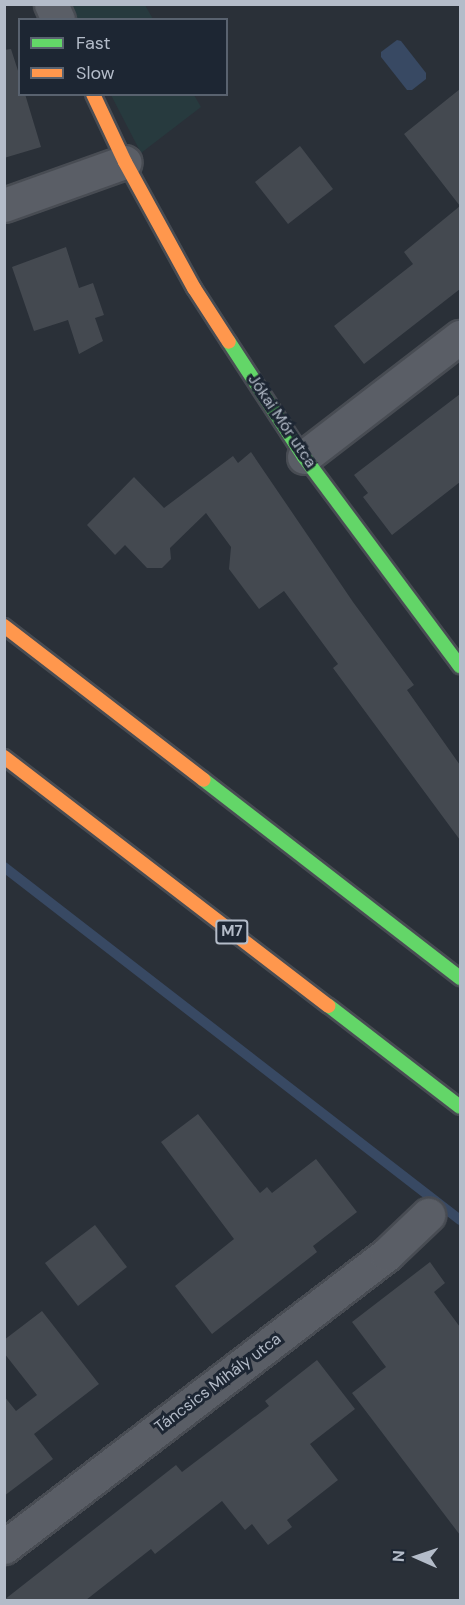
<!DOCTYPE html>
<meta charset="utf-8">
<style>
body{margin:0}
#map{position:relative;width:465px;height:1605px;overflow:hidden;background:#2a3038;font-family:"DM Sans",sans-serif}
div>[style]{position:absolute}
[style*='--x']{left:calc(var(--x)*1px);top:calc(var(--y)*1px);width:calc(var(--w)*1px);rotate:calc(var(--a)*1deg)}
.green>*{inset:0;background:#273a3e}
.water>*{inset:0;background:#384963}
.stream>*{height:10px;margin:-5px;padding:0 5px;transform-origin:5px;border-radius:5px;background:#384963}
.building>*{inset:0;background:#444950}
.roads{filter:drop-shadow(2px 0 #484c53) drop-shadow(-2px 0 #484c53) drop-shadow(0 2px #484c53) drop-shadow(0 -2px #484c53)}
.street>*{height:33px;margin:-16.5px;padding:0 16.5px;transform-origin:16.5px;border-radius:16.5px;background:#5a5e66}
.fast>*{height:14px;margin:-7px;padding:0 7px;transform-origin:7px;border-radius:7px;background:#63d668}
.slow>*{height:14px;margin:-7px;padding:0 7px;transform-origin:7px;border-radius:7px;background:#ff974d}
span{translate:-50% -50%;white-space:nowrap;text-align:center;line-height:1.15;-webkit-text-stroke:6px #1d2633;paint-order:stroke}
.shield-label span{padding:2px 4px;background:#1d2633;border:2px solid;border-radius:4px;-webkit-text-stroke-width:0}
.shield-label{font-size:15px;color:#b4bcc9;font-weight:700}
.street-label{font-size:16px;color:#b4bcc9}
.frame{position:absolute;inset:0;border:6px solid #b4bcc9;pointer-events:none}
.legend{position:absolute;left:18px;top:18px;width:210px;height:78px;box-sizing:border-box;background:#1d2633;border:2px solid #59626f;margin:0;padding:8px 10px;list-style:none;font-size:18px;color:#b4bcc9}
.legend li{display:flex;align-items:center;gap:12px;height:30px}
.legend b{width:30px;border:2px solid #59626f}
.north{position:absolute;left:387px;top:1527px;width:60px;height:60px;-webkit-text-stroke:4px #1d2633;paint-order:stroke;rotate:273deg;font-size:16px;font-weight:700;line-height:24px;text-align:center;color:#b4bcc9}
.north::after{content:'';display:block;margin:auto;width:21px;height:27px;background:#b4bcc9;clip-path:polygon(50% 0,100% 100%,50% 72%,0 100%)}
</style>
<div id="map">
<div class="green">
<div style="clip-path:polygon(66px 5px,145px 5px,153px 19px,74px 19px)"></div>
<div style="clip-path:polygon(111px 95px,194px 95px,201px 107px,141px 153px)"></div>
</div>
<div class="water">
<div style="clip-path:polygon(397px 40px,401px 41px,426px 73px,426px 79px,412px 90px,407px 90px,381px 57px,381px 52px)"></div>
</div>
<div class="stream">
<div style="--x:4;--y:867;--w:577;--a:37.74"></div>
</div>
<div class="building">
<div style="clip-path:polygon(11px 49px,20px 77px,20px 94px,25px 94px,41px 147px,4px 158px,4px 50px)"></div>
<div style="clip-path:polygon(460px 89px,460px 289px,364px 364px,334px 326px,413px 264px,404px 252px,460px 206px,404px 134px)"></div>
<div style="clip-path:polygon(300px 146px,333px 189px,288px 224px,255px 182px)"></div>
<div style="clip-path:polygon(66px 247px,79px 288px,93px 283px,104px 315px,95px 318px,103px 341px,79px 354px,68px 320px,34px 331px,12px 267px)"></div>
<div style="clip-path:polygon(460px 394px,460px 482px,392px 535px,363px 497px,368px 493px,354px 475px)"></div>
<div style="clip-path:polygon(251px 452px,353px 602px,414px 685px,407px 690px,460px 765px,460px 840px,333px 668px,338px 664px,284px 591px,259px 609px,229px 569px,231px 547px,206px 513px,170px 548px,171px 559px,162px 568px,147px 568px,125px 545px,115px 555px,87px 525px,134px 477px,164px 508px,233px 456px,238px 463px)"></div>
<div style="clip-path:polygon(198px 1114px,260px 1193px,267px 1187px,272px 1193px,316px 1159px,357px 1212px,313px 1246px,317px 1252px,212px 1334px,175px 1286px,234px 1239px,161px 1142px)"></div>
<div style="clip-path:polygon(95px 1225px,127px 1267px,78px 1306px,45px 1263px)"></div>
<div style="clip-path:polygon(430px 1262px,445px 1283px,434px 1292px,460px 1327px,460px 1535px,352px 1393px,386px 1367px,352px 1322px)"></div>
<div style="clip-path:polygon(42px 1311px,99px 1384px,34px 1434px,53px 1459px,4px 1496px,4px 1396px,16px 1411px,37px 1395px,4px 1353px,4px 1340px)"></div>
<div style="clip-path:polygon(317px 1360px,355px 1409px,310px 1444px,338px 1480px,287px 1520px,292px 1527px,268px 1545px,252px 1524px,245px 1530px,222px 1501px,155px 1554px,151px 1549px,86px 1600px,4px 1600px,176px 1465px,182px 1472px,269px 1406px,265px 1401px)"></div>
</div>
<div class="roads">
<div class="street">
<div style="--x:51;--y:4;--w:17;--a:66"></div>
<div style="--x:4;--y:205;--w:128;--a:-19.6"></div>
<div style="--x:304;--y:457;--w:197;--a:-37.6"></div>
<div style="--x:4;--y:1547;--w:482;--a:-37.4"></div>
<div style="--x:387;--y:1254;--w:57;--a:-43.6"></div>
</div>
<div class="fast">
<div style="--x:229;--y:342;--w:137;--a:56.9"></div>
<div style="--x:304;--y:457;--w:261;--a:53.3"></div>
<div style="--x:204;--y:780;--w:324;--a:37.7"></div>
<div style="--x:329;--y:1006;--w:165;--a:37.6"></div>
</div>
<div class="slow">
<div style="--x:93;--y:94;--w:75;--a:64.8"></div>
<div style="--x:125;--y:162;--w:144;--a:61.3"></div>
<div style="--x:194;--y:288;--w:64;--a:57.1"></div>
<div style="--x:4;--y:626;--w:252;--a:37.6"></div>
<div style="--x:4;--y:757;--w:409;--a:37.5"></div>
</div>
</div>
<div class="shield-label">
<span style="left:232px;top:932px">M7</span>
</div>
<div class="street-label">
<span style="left:282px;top:421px;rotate:56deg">Jókai Mór utca</span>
<span style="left:218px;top:1383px;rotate:-37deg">Táncsics Mihály utca</span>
</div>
<div class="frame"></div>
<ul class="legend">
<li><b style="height:8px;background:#63d668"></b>Fast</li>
<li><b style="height:8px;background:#ff974d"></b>Slow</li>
</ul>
<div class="north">N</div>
</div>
